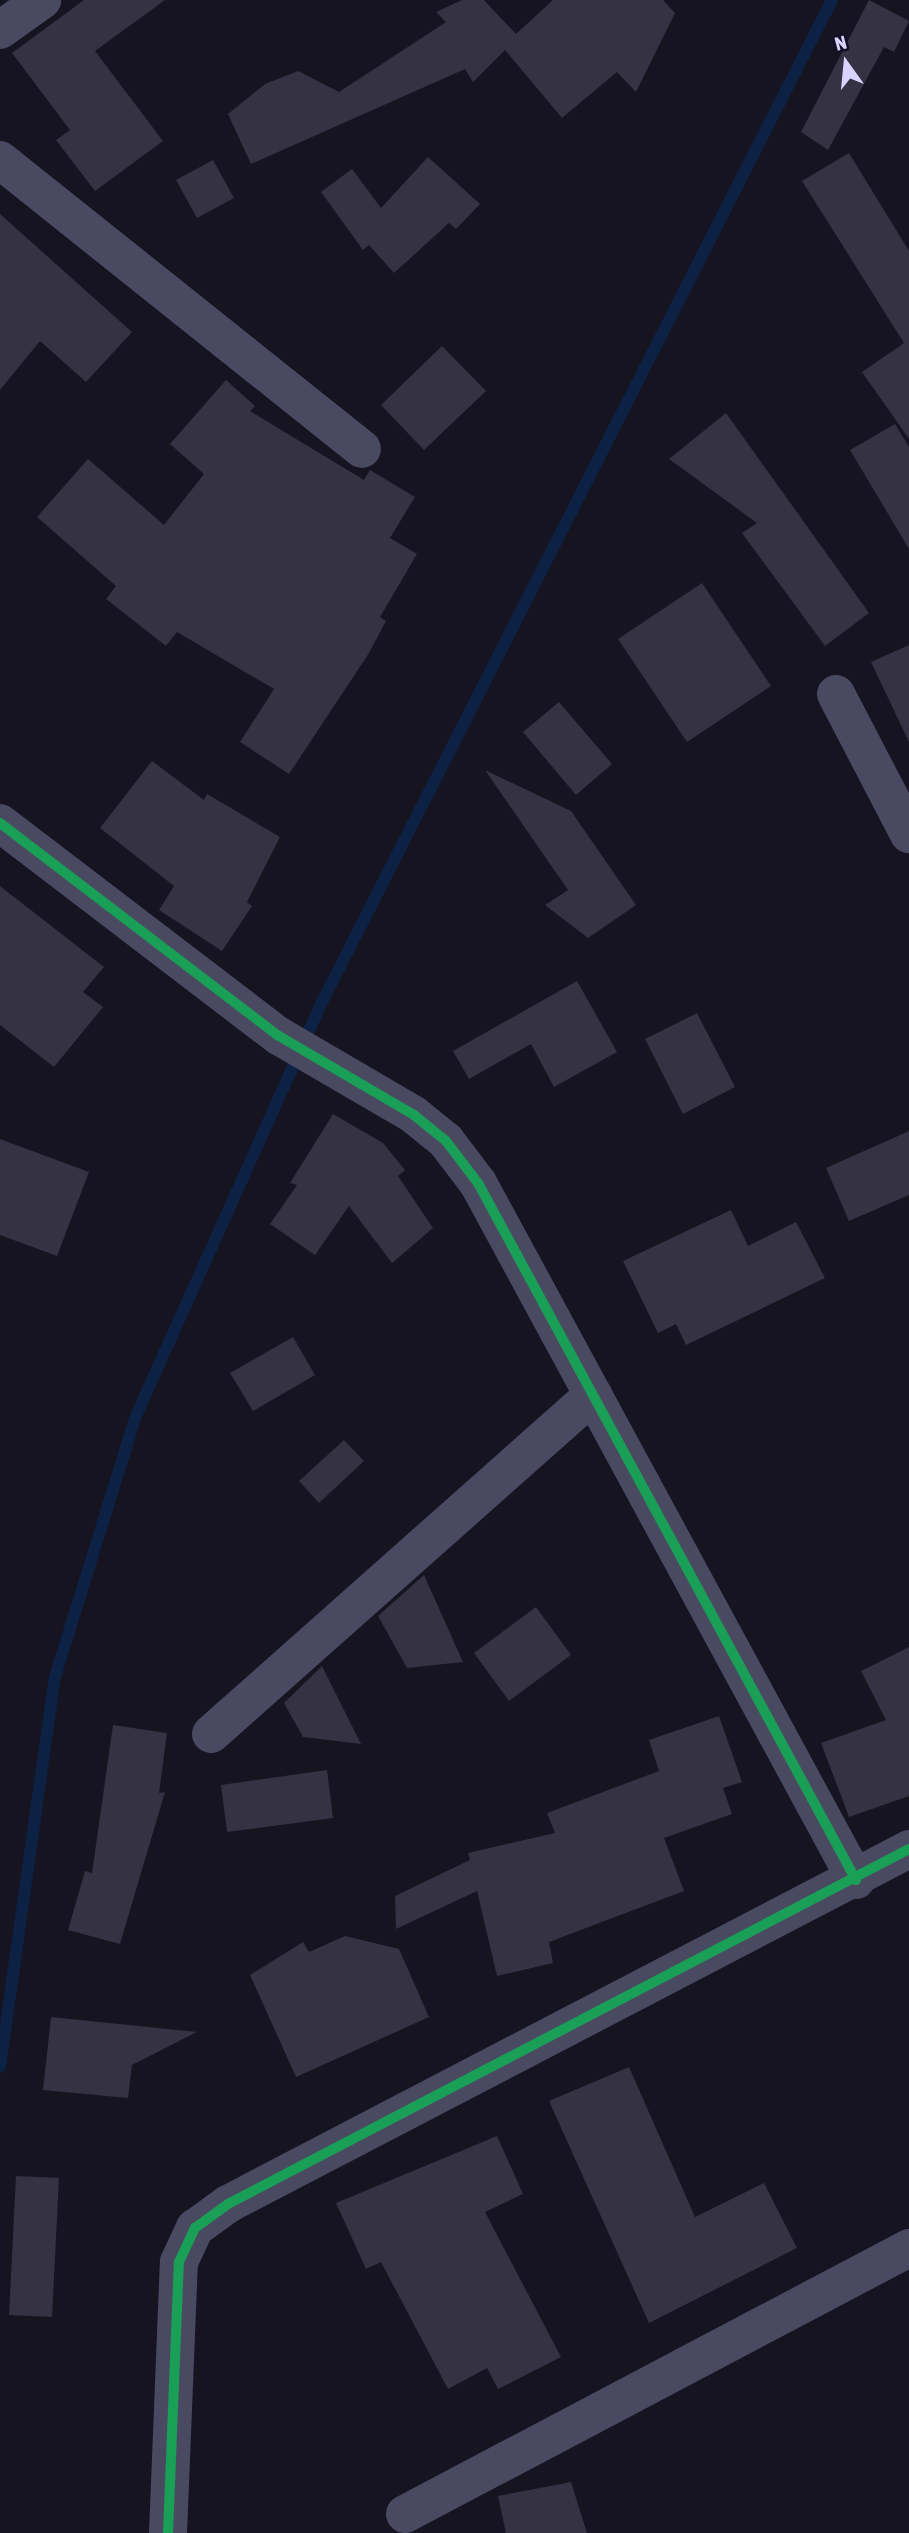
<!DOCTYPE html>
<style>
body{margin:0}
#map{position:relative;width:909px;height:2533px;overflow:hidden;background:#161421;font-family:"Asap Condensed",sans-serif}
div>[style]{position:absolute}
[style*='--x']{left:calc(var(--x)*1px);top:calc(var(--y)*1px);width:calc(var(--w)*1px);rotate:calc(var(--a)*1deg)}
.stream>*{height:12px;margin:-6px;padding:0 6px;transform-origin:6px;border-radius:6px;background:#0d2144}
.building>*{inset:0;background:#343243}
.street>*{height:38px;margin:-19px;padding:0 19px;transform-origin:19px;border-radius:19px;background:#4a4962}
.cycleway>*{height:10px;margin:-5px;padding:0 5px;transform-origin:5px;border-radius:5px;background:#1a9f57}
span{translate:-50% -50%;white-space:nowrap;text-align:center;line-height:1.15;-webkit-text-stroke:6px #130f26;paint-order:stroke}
.north{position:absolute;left:811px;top:28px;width:70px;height:70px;-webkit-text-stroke:5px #130f26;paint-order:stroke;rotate:345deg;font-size:19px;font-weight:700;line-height:28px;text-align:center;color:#d9d4ff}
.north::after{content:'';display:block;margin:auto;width:24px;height:32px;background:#d9d4ff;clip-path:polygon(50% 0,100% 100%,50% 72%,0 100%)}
</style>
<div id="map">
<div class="stream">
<div style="--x:0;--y:2067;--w:394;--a:-82"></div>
<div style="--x:55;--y:1677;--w:271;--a:-72.8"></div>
<div style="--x:135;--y:1418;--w:452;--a:-65.8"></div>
<div style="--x:320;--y:1006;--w:1129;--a:-63.03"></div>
</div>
<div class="building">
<div style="clip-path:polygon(84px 0,165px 0,95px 51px,163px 141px,95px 191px,56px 140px,70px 130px,12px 53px)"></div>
<div style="clip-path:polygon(462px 0,484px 0,516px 34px,553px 0,663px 0,675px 13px,636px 92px,617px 72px,562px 118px,505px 50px,473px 82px,465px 69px,251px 164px,228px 114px,265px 84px,298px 71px,339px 92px,446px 22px,436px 12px)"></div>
<div style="clip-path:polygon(869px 0,909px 21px,894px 52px,884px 47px,828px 150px,801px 132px)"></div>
<div style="clip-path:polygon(849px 153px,909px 251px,909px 439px,862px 372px,904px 343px,802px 181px)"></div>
<div style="clip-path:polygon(428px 157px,480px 204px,456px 229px,449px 223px,394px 273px,369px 245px,363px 250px,321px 192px,352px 169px,381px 208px)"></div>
<div style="clip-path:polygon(213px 160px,234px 198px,197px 218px,176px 180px)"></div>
<div style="clip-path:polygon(0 214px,132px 332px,86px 382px,40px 341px,0 390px)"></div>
<div style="clip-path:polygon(442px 346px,486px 391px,424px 450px,381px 405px)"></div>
<div style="clip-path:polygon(226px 380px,255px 406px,250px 411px,364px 480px,370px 470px,415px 497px,390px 538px,417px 554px,380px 617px,386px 621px,369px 653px,289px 774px,240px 742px,274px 689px,177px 632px,166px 646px,106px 599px,116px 586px,37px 517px,88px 459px,164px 525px,204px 474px,170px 444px)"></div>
<div style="clip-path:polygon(726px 413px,869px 613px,825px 646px,742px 533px,757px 523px,669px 459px)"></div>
<div style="clip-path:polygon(895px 424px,909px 447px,909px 549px,850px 450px)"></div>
<div style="clip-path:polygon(702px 583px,771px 686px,687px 742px,618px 639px)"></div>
<div style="clip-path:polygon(909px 645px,909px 742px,871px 662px)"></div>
<div style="clip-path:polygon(559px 702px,612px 764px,576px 795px,523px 732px)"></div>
<div style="clip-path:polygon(152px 761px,204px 800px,207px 794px,280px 837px,247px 902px,252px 906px,222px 951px,159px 910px,174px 886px,100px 828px)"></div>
<div style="clip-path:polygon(485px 770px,571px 811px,636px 905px,588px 938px,545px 905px,568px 890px)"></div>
<div style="clip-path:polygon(0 886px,104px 967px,83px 992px,103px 1007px,54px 1067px,0 1025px)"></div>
<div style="clip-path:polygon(577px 981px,617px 1052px,554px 1087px,531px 1044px,469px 1079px,453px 1051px)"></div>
<div style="clip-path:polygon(697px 1013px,735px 1087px,683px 1114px,645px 1039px)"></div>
<div style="clip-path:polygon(333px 1114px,383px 1143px,405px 1170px,398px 1176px,433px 1228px,392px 1263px,349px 1206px,315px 1255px,270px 1224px,297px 1185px,290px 1183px)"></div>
<div style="clip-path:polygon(909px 1131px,909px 1195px,849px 1221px,826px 1168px)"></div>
<div style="clip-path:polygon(0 1139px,89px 1172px,57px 1256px,0 1235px)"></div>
<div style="clip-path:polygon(731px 1210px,748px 1246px,796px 1222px,825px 1278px,686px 1345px,676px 1324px,658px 1333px,623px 1261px)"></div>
<div style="clip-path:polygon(293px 1337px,315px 1375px,253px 1411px,230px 1373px)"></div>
<div style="clip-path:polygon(344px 1440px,364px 1461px,319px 1503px,299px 1481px)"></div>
<div style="clip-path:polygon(424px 1575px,463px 1662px,407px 1668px,378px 1616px)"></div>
<div style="clip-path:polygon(536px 1607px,571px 1655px,509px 1701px,474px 1653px)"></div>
<div style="clip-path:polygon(909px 1647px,909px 1796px,849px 1817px,821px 1743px,886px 1720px,861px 1671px)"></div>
<div style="clip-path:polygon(322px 1666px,361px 1744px,303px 1737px,284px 1703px)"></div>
<div style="clip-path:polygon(719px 1716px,742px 1782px,723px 1788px,732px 1814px,664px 1838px,684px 1891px,549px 1942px,553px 1963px,497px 1976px,477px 1891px,396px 1929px,395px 1896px,470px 1860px,468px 1853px,555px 1833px,547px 1813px,659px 1771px,649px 1740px)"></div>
<div style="clip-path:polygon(113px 1725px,167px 1733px,159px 1793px,165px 1792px,120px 1944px,68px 1930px,85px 1871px,92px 1873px)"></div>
<div style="clip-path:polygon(327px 1770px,333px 1818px,227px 1832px,221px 1785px)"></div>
<div style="clip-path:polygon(345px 1936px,399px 1949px,429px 2017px,296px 2077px,250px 1975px,303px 1942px,309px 1952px)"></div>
<div style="clip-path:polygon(51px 2017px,197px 2032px,132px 2065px,128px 2098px,43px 2090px)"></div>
<div style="clip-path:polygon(629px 2067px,695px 2217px,764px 2183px,797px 2248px,649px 2323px,549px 2101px)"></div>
<div style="clip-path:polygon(497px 2136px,523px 2194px,485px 2212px,561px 2357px,498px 2389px,487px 2368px,448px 2389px,381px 2262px,366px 2269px,336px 2203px)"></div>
<div style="clip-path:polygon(16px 2176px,59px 2178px,52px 2317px,9px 2315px)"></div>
<div style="clip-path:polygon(571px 2482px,587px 2533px,506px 2533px,498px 2496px)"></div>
</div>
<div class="street">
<div style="--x:0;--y:30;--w:52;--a:-35.5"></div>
<div style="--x:0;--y:160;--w:463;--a:38.6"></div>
<div style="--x:836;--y:694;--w:158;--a:62.5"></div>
<div style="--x:0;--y:823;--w:351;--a:37.4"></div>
<div style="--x:279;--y:1036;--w:156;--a:30.3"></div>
<div style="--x:414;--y:1115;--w:41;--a:39.1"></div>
<div style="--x:446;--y:1141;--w:53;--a:52.7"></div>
<div style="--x:478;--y:1183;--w:793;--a:61.53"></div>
<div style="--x:211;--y:1734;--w:511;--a:-41.59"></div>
<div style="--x:405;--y:2514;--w:570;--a:-27.82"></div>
<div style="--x:168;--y:2533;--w:271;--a:-87.7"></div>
<div style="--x:179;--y:2262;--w:38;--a:-65"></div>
<div style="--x:195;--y:2228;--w:41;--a:-36"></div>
<div style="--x:228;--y:2204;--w:768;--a:-27.53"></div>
</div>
<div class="cycleway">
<div style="--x:0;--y:823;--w:351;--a:37.4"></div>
<div style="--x:279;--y:1036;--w:156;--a:30.3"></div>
<div style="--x:414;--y:1115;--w:41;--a:39.1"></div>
<div style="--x:446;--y:1141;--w:53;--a:52.7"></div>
<div style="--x:478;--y:1183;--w:793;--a:61.53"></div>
<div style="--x:168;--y:2533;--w:271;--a:-87.7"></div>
<div style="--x:179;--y:2262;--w:38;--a:-65"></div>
<div style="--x:195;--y:2228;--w:41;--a:-36"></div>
<div style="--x:228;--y:2204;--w:768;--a:-27.53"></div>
</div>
<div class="north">N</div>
</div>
